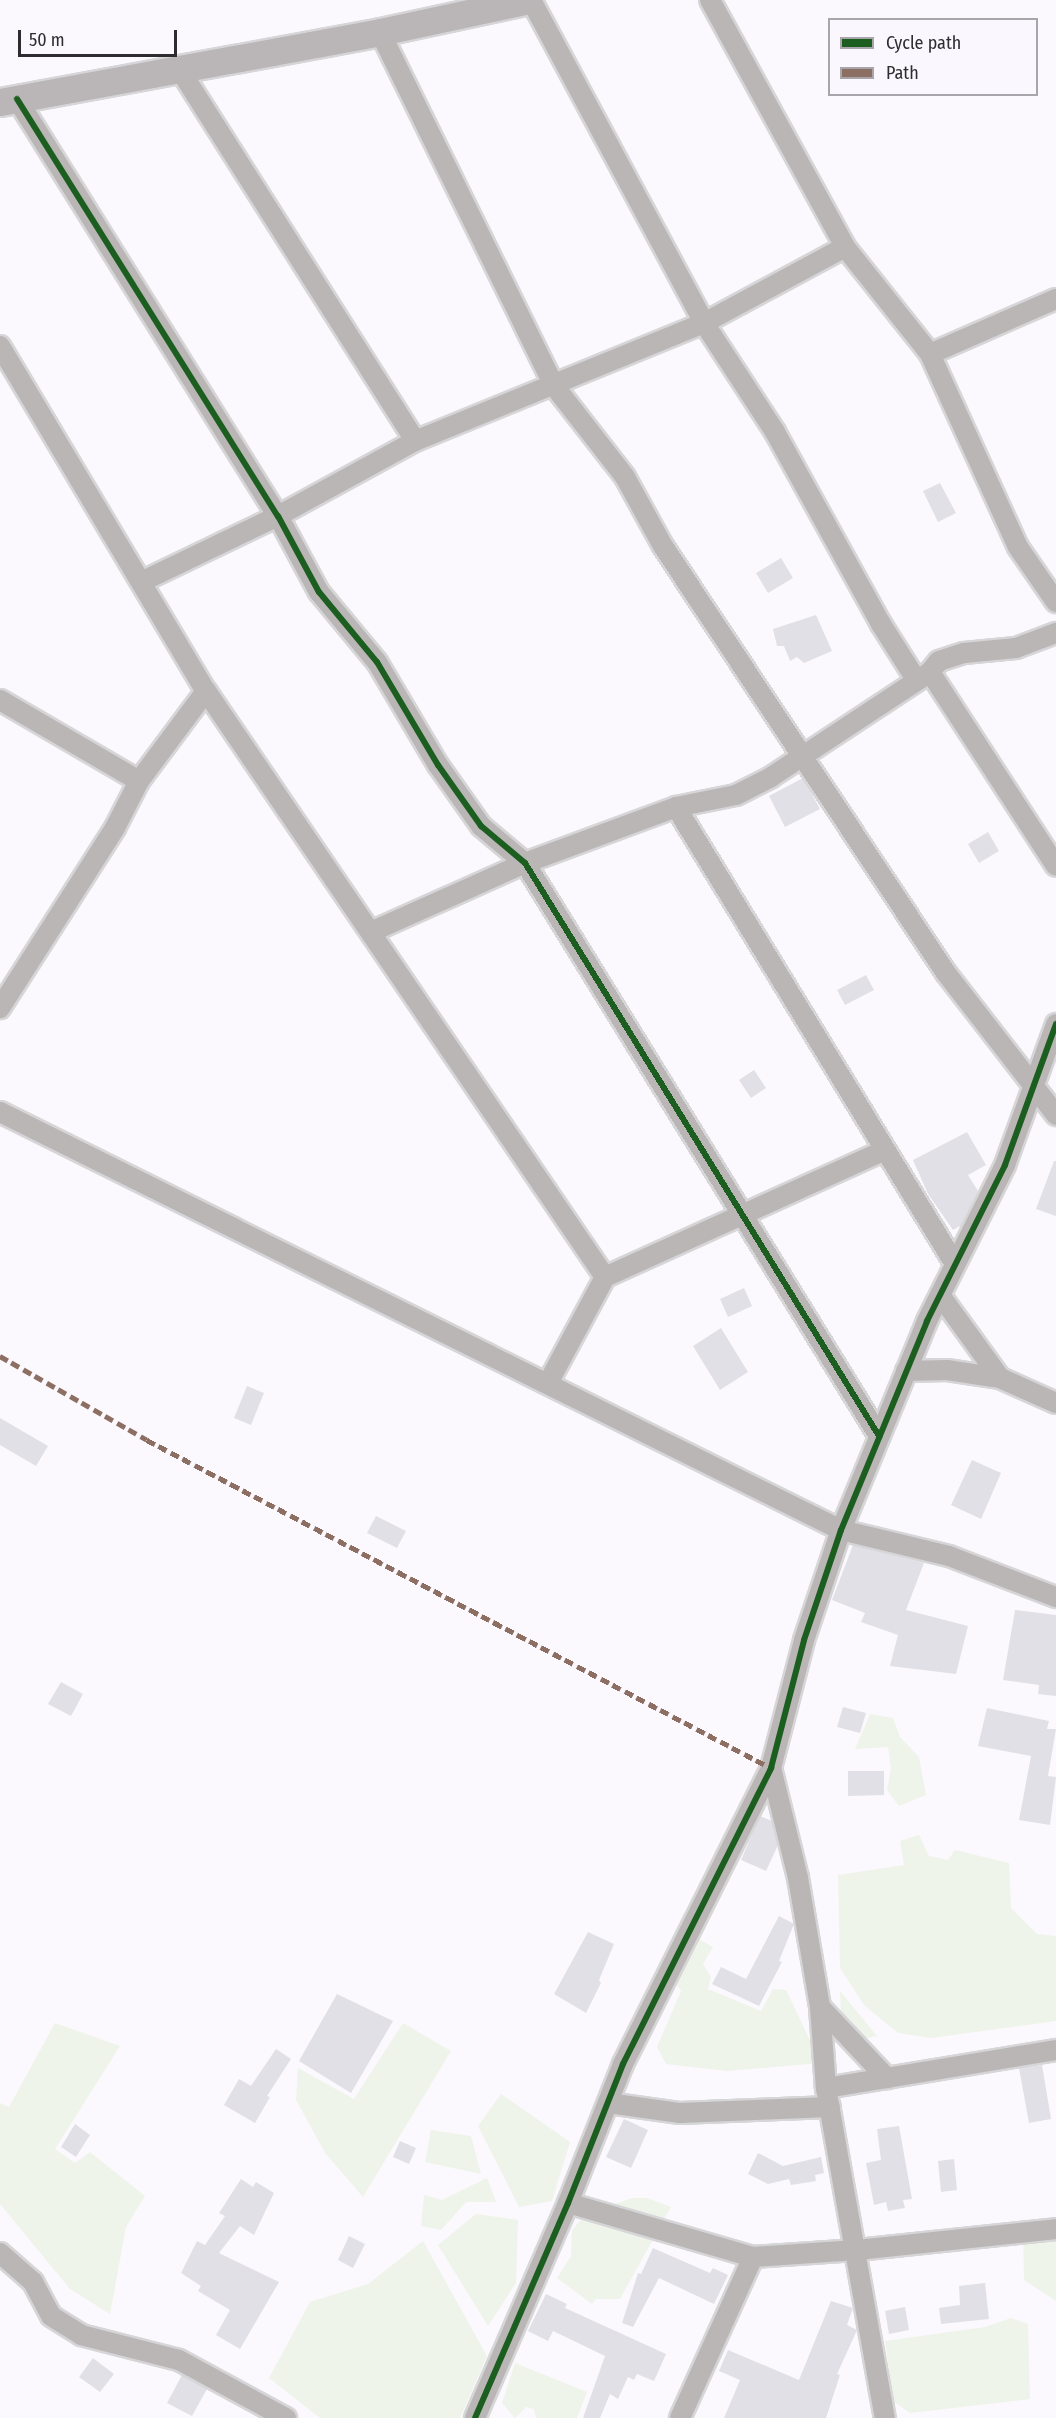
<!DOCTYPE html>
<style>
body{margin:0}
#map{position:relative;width:1056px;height:2418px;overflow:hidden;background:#fbf9fd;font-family:"Fira Sans Condensed",sans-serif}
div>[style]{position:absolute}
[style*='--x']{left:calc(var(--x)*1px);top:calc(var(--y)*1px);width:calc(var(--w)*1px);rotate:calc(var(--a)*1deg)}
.green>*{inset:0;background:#eef4e9}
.building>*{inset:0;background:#e2e0e7}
.roads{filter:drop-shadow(2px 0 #d6d5d7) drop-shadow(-2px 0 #d6d5d7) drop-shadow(0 2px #d6d5d7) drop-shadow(0 -2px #d6d5d7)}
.street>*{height:20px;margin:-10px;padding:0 10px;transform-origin:10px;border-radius:10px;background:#bab6b6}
.secondary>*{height:27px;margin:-13.5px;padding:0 13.5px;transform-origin:13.5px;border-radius:13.5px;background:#bab5b6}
.quiet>*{height:4.5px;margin-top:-2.25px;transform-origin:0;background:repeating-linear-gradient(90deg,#8d6e63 0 9px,transparent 0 13.5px)}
.cycleway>*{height:6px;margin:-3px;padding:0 3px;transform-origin:3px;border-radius:3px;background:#1b5e20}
span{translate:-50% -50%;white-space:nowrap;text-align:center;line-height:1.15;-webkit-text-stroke:5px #faf8fe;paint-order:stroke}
.legend{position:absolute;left:828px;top:18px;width:210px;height:78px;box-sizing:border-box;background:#faf8fe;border:2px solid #a8a6ab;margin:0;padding:8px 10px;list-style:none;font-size:18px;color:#2d2c2e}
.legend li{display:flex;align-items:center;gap:12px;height:30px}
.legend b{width:30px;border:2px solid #a8a6ab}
.scale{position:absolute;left:18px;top:30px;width:159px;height:27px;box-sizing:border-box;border:3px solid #2d2c2e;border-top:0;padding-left:8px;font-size:18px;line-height:21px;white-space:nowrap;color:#2d2c2e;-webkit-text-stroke:4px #faf8fe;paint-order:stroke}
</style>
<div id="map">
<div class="green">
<div style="clip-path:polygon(870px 1714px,893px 1718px,900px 1737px,919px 1757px,926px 1795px,899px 1806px,887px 1790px,891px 1769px,888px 1747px,855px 1749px)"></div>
<div style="clip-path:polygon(919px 1835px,929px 1856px,948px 1860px,955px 1850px,1009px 1863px,1011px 1908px,1037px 1934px,1056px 1936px,1056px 2021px,931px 2038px,898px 2033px,864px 2005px,840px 1968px,838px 1875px,904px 1865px,900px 1841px)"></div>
<div style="clip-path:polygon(697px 1938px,713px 1947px,703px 1964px,711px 1977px,708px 1989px,761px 2011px,773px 1989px,786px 1990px,821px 2063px,727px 2071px,666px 2064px,657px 2047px,681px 1991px,677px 1985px)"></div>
<div style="clip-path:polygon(840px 1991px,877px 2036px,842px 2043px)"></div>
<div style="clip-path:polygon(55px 2023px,120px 2046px,55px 2149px,75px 2163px,90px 2152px,145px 2196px,126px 2227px,110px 2314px,70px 2289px,0 2204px,0 2103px,9px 2107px)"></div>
<div style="clip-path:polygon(403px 2023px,451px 2051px,363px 2197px,325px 2153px,296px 2100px,298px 2068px,354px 2099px)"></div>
<div style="clip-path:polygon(501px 2094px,570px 2142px,552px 2201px,519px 2207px,478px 2126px)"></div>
<div style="clip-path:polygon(431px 2130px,471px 2136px,481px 2174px,425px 2162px)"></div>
<div style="clip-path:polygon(487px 2178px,496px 2202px,466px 2202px,441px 2230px,421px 2226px,424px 2195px,442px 2200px)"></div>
<div style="clip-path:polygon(632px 2198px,647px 2198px,671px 2207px,620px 2299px,596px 2299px,592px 2304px,557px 2278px,571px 2256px,572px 2230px,585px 2215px)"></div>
<div style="clip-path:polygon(476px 2214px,518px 2220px,516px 2283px,488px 2326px,438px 2245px)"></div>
<div style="clip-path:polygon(1056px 2226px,1056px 2301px,1024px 2280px,1023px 2229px)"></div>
<div style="clip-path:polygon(423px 2241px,487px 2356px,460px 2418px,320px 2418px,269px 2378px,310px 2302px,368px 2284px)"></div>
<div style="clip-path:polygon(1011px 2318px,1028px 2324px,1030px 2399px,910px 2413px,893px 2401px,885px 2341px,985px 2327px)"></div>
<div style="clip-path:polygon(515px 2363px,587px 2392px,577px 2418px,536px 2418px,534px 2409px,526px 2407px,515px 2418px,502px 2403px)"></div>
</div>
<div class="building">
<div style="clip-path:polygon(940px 483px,956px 513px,938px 522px,923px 491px)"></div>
<div style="clip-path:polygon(781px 558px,793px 578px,768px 593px,756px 573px)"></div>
<div style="clip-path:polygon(816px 615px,832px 651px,804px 663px,797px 657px,790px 661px,784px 646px,777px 646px,773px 629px)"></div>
<div style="clip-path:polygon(803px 778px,820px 809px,785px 827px,769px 796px)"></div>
<div style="clip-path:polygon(988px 832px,999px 851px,979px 863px,968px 844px)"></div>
<div style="clip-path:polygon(866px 975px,874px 990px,845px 1005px,837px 990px)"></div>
<div style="clip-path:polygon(754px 1070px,766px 1088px,751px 1098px,739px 1080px)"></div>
<div style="clip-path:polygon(967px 1132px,986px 1165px,968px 1175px,978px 1191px,962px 1225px,953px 1230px,928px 1194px,913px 1160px)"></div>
<div style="clip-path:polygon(1054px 1161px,1056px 1161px,1056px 1216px,1036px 1209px)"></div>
<div style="clip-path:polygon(744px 1288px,752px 1306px,728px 1317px,720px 1299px)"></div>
<div style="clip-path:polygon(721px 1328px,748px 1372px,720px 1390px,693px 1346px)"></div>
<div style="clip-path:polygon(247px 1386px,264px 1393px,251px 1425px,234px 1418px)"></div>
<div style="clip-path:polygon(0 1418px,48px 1446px,36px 1466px,0 1445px)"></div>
<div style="clip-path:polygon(972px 1460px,1001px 1473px,981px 1519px,951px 1505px)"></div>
<div style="clip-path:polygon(376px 1516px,406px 1531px,397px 1548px,367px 1533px)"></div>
<div style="clip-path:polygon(853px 1545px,924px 1563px,906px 1610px,968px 1626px,956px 1674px,890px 1666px,898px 1635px,861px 1622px,865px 1613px,832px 1600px)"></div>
<div style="clip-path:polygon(1015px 1610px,1056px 1615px,1056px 1696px,1038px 1694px,1039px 1685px,1003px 1680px)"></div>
<div style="clip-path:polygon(61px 1682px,83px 1694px,71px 1716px,48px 1704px)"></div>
<div style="clip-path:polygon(843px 1707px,866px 1713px,860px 1733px,837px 1727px)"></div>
<div style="clip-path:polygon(987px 1708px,1049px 1721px,1047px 1729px,1056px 1729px,1048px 1776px,1056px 1777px,1050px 1825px,1019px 1820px,1031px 1756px,978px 1746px)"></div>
<div style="clip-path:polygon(848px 1771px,884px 1771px,884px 1795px,848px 1796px)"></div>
<div style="clip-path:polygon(760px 1816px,772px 1821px,778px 1845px,766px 1871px,741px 1860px)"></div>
<div style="clip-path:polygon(779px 1916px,794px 1924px,779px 1961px,782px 1962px,759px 2006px,712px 1984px,721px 1967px,746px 1979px)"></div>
<div style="clip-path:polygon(588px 1932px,614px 1944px,599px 1980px,601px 1983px,586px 2013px,554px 1994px)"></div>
<div style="clip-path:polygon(337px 1994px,393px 2021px,351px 2093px,299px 2061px)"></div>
<div style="clip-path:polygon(276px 2049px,291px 2059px,267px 2096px,270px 2097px,255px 2123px,224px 2105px,239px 2079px,251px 2086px)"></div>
<div style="clip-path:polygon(1042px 2065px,1051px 2119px,1029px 2123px,1019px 2068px)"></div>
<div style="clip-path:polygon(624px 2119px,648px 2130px,631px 2168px,606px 2157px)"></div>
<div style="clip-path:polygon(75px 2124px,90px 2135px,76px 2157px,61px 2147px)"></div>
<div style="clip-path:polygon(899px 2126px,912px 2199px,903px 2200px,905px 2208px,888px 2211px,886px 2202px,874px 2205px,866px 2163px,881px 2160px,877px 2129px)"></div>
<div style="clip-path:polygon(400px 2141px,416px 2148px,409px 2164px,393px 2157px)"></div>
<div style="clip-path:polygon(758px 2153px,783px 2166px,821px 2157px,824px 2173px,815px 2175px,816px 2181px,791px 2185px,789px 2179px,768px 2184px,748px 2174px)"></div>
<div style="clip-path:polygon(954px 2159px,957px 2190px,941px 2192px,938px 2161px)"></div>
<div style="clip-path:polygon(241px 2179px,253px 2187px,256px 2182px,274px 2193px,254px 2235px,240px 2226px,219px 2253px,279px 2282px,240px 2349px,216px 2335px,230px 2310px,198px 2291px,201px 2286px,181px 2273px,197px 2241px,205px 2245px,225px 2216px,219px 2213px)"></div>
<div style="clip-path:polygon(349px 2236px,365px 2244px,353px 2268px,338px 2260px)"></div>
<div style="clip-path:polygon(653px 2248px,710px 2273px,713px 2268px,728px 2275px,714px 2304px,659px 2278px,633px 2327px,622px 2323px,638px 2273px,641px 2274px)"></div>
<div style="clip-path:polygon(985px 2283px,989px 2319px,941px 2324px,939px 2308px,960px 2305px,959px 2286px)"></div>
<div style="clip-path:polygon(546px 2294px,567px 2304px,565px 2308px,666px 2354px,654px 2381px,637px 2374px,634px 2380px,628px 2377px,618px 2399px,610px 2394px,600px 2418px,583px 2418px,605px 2356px,553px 2331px,548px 2341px,528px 2331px)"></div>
<div style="clip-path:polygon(831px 2301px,853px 2308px,847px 2325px,857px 2330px,837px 2374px,840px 2375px,826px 2418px,724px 2418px,740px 2380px,719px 2371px,728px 2350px,799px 2380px)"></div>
<div style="clip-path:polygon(905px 2307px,909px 2330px,889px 2334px,885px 2311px)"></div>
<div style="clip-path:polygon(93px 2358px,114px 2374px,100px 2392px,79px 2377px)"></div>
<div style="clip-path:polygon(182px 2375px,207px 2389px,192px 2416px,167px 2403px)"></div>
</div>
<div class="roads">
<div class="street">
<div style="--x:531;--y:0;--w:366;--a:61.8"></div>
<div style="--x:704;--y:323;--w:130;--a:56.9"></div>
<div style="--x:775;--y:432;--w:219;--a:61.1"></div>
<div style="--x:881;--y:624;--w:67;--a:57.7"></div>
<div style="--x:710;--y:0;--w:281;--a:61.3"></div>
<div style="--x:845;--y:247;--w:137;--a:51.5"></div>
<div style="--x:930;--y:354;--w:212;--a:65.5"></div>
<div style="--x:1018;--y:547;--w:67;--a:55.4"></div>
<div style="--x:380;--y:32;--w:396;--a:63.8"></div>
<div style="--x:555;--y:387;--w:114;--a:52.1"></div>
<div style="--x:625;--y:477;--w:79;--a:61.2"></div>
<div style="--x:663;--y:546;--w:512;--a:56.47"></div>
<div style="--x:946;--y:973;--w:180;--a:52.2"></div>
<div style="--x:180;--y:70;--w:439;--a:57.6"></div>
<div style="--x:17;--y:99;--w:492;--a:58"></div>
<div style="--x:278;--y:516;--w:86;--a:61.7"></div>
<div style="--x:319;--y:592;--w:91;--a:50.4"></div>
<div style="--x:377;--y:662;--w:120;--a:59.4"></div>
<div style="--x:438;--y:765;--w:75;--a:54.8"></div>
<div style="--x:481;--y:826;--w:57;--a:40.1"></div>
<div style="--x:525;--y:863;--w:674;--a:58.29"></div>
<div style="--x:0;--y:346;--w:402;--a:59.2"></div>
<div style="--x:206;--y:691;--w:709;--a:55.75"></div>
<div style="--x:930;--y:354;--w:137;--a:-23.6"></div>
<div style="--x:141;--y:582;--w:152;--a:-25.7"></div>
<div style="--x:278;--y:516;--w:156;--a:-28.7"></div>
<div style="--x:415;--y:441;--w:312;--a:-22.2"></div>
<div style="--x:704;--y:323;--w:160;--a:-28.3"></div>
<div style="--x:930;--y:672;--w:231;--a:57"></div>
<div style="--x:0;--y:700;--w:161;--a:30.2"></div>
<div style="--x:139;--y:781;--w:53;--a:117.1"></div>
<div style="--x:115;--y:828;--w:214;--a:122.6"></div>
<div style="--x:139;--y:781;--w:112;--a:-53.3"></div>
<div style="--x:676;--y:807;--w:535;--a:58.6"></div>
<div style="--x:371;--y:932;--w:169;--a:-24.1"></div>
<div style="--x:525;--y:863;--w:161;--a:-20.3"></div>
<div style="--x:676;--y:807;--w:61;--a:-11.3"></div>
<div style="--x:736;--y:795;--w:39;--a:-27"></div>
<div style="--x:771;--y:777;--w:191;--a:-33.4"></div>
<div style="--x:930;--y:672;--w:14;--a:-51"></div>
<div style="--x:939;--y:661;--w:26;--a:-18"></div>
<div style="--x:964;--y:653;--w:52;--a:-5.5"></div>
<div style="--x:1016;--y:648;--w:43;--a:-20.6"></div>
<div style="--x:0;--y:1112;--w:939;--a:26.43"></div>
<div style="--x:841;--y:1530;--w:111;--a:13.5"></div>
<div style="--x:949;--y:1556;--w:115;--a:21"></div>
<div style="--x:940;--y:1295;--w:102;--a:54.1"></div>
<div style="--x:906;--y:1371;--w:41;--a:-1.4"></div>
<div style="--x:947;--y:1370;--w:54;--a:8.6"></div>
<div style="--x:1000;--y:1378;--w:61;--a:24.1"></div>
<div style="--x:548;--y:1383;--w:120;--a:-61.7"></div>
<div style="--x:605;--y:1277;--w:307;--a:-24.4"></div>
<div style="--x:771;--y:1768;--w:113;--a:76.2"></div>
<div style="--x:798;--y:1878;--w:131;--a:80.3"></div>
<div style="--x:820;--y:2007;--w:81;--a:85.8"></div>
<div style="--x:826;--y:2088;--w:335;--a:79.9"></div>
<div style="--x:820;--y:2007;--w:98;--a:46.7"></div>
<div style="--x:826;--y:2088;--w:233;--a:-9.4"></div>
<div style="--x:608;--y:2103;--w:73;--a:7.9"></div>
<div style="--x:680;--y:2113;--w:150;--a:-2.3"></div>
<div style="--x:568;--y:2203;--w:193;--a:16.3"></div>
<div style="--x:753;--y:2257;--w:104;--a:-3.9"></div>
<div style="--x:857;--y:2250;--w:200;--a:-6"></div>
<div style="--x:0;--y:2253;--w:44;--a:41.3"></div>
<div style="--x:33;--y:2282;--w:38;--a:62"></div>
<div style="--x:51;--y:2316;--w:36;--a:32"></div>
<div style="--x:81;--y:2335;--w:101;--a:14.3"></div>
<div style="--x:179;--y:2360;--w:122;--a:28.5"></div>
<div style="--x:475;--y:2418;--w:234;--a:-66.6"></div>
<div style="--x:568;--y:2203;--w:149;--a:-68.4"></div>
<div style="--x:623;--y:2064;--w:331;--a:-63.4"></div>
<div style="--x:771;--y:1768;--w:132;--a:-75.5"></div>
<div style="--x:804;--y:1640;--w:116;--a:-71.4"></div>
<div style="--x:841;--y:1530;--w:226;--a:-67.6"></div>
<div style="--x:927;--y:1321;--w:174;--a:-63.4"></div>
<div style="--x:1005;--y:1165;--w:150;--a:-70.1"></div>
<div style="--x:680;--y:2418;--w:177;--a:-65.6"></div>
</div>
<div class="secondary">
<div style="--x:0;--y:102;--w:386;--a:-10.4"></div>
<div style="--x:380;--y:32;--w:152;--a:-12.1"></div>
</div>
</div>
<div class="quiet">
<div style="--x:0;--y:1356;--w:169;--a:29.7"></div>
<div style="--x:147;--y:1440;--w:705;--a:27.73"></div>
</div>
<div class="cycleway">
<div style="--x:17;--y:99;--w:492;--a:58"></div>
<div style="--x:278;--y:516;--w:86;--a:61.7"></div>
<div style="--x:319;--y:592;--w:91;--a:50.4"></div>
<div style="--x:377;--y:662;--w:120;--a:59.4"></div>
<div style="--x:438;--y:765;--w:75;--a:54.8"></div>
<div style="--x:481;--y:826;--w:57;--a:40.1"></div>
<div style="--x:525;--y:863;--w:674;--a:58.29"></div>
<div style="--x:475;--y:2418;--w:234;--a:-66.6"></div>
<div style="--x:568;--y:2203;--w:149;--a:-68.4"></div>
<div style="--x:623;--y:2064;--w:331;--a:-63.4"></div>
<div style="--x:771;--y:1768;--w:132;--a:-75.5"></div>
<div style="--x:804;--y:1640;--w:116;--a:-71.4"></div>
<div style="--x:841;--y:1530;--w:226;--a:-67.6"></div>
<div style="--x:927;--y:1321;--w:174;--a:-63.4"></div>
<div style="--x:1005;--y:1165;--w:150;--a:-70.1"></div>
</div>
<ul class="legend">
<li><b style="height:8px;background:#1b5e20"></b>Cycle path</li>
<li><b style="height:8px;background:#8d6e63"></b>Path</li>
</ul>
<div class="scale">50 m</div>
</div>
